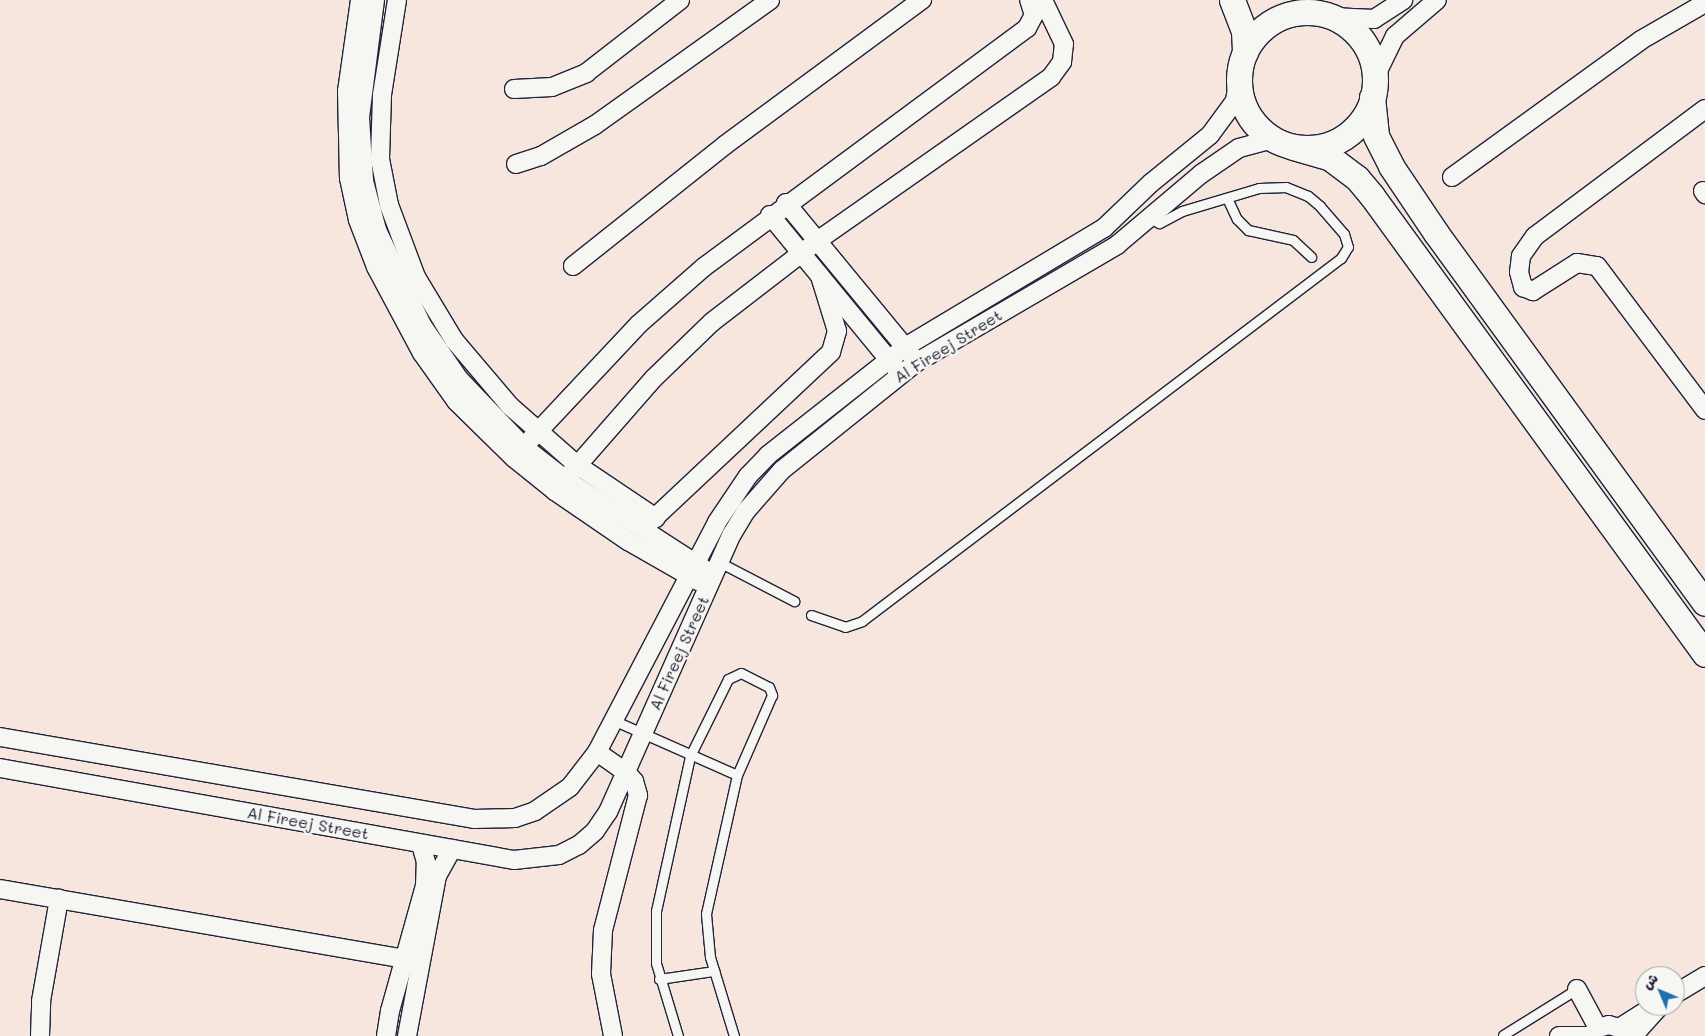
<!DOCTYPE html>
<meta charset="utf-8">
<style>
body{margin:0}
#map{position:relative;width:1705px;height:1036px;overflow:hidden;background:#f7e6de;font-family:Mali,"Playpen Sans Arabic",sans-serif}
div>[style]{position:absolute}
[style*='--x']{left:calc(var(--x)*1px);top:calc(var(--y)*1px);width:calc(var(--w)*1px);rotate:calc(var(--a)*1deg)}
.roads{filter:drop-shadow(1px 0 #22223b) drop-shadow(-1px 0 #22223b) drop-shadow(0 1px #22223b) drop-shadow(0 -1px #22223b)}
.lane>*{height:9px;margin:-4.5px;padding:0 4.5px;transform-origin:4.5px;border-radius:4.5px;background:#f6f6f2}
.street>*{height:18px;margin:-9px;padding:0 9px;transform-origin:9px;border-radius:9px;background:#f6f6f2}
.secondary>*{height:25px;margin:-12.5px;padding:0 12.5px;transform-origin:12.5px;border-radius:12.5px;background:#f6f6f2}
.secondary>.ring{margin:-12.5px;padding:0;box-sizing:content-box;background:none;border:25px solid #f6f6f2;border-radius:50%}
span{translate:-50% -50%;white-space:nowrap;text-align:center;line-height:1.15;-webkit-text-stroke:5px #f6f6f2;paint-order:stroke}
.street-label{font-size:16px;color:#22223b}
.north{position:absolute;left:1635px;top:966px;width:50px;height:50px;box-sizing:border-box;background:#f6f6f2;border:1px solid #a1a1a9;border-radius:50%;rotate:315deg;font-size:14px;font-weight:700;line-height:20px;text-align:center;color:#22223b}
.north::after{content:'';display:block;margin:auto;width:18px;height:22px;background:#1f6fb2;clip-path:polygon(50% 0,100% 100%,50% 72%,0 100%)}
</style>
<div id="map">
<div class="roads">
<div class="lane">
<div style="--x:1227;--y:198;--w:23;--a:65"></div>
<div style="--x:1237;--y:219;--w:16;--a:45"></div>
<div style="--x:1248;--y:230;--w:46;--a:12.5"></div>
<div style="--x:1293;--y:240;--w:25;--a:43"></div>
<div style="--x:719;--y:562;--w:85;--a:27.5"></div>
<div style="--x:811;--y:615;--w:36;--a:19"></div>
<div style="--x:845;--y:627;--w:18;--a:-19"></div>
<div style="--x:862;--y:621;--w:601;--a:-37.16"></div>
<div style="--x:1341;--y:258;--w:13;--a:-58"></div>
<div style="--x:1348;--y:247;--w:14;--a:-107"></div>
<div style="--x:1344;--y:234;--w:37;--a:-131"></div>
<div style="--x:1320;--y:206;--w:16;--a:-140"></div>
<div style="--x:1308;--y:196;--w:24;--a:-158"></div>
<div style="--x:1286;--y:187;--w:27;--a:178"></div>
<div style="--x:1259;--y:188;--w:80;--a:163.4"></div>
<div style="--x:1182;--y:211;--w:26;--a:152"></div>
<div style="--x:1159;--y:223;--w:8;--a:-150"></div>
<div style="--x:615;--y:721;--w:133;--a:23.9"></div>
<div style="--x:659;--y:979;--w:56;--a:-8.3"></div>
<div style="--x:1503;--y:1035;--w:87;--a:-31.9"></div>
<div style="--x:678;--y:1036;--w:76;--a:-106.8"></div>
<div style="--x:656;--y:963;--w:52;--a:-90"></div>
<div style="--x:656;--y:911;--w:159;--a:-77.6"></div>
<div style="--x:690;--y:756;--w:86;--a:-63.7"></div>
<div style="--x:728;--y:679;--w:14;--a:-25"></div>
<div style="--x:741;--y:673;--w:31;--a:27"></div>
<div style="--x:769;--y:687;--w:9;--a:69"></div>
<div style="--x:772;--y:695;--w:87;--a:113.6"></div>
<div style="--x:737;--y:775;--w:142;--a:102.6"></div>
<div style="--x:706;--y:914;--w:43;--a:84.7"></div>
<div style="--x:710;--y:957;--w:83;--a:73.1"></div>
</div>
<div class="street">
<div style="--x:360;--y:0;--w:92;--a:98.1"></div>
<div style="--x:347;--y:91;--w:87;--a:88.7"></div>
<div style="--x:349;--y:178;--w:43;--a:77.9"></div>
<div style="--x:358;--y:220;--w:50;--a:69"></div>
<div style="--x:376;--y:267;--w:98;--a:61.9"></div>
<div style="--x:422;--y:353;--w:59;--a:54.7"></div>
<div style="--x:456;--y:401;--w:81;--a:44.5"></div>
<div style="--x:514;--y:458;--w:53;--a:38.8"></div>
<div style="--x:555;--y:491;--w:88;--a:34.4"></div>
<div style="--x:628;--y:541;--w:81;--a:29.7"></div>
<div style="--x:375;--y:0;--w:118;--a:97.3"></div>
<div style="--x:360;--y:117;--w:64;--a:86.4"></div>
<div style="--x:364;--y:181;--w:51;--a:75.1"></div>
<div style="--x:377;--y:230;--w:105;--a:64.7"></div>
<div style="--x:422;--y:325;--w:65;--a:55.6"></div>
<div style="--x:459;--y:379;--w:94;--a:46.3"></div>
<div style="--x:524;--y:447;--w:52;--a:38"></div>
<div style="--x:565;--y:479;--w:166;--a:32.9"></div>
<div style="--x:397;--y:0;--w:96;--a:99"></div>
<div style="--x:382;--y:95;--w:64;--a:91.8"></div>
<div style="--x:380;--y:159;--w:47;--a:78.9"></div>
<div style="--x:389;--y:205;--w:77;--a:69.4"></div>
<div style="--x:416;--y:277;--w:74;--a:58.9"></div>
<div style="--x:454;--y:340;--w:87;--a:49.7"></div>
<div style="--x:510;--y:406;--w:89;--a:41.4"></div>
<div style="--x:577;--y:465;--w:95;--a:33.9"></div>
<div style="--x:1332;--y:17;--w:42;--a:2.7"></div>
<div style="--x:1374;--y:19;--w:35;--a:-33"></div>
<div style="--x:1375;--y:77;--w:46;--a:-64"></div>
<div style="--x:1395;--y:36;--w:55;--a:-40.6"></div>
<div style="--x:514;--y:89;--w:38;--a:-3"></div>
<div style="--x:552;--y:87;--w:37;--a:-22"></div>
<div style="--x:586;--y:73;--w:119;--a:-37.8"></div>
<div style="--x:1705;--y:109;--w:212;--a:143.2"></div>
<div style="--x:1535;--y:236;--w:24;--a:125"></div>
<div style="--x:1521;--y:256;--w:16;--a:97"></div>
<div style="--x:1519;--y:272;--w:16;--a:75"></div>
<div style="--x:1523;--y:287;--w:11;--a:22"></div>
<div style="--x:1533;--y:291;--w:52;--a:-32.5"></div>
<div style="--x:1577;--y:263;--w:20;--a:9"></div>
<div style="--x:1597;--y:266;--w:180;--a:53.1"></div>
<div style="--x:516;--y:164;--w:26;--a:-18"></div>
<div style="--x:541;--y:156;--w:62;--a:-29.9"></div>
<div style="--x:595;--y:125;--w:215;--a:-35.5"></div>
<div style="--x:1452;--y:177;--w:233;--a:-35.9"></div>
<div style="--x:1641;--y:40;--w:68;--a:-30"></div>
<div style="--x:1703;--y:191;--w:4;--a:56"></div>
<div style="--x:786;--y:203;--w:198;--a:50.5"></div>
<div style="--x:770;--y:215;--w:197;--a:50.6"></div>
<div style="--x:573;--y:266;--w:194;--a:-38.5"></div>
<div style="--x:725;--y:145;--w:245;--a:-36.4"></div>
<div style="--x:516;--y:455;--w:180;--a:-46.8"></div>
<div style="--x:639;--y:324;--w:86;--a:-41.2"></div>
<div style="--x:704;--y:267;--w:402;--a:-36.5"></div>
<div style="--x:1027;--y:28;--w:15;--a:-62"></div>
<div style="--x:1034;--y:15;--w:16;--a:-108"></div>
<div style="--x:555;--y:491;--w:150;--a:-48.8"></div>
<div style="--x:654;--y:378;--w:81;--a:-44"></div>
<div style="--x:712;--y:322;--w:133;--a:-37.6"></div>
<div style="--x:817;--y:241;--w:286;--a:-35"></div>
<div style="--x:1051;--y:77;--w:19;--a:-54"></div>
<div style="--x:1062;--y:62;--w:18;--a:-84"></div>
<div style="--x:1064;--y:44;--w:49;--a:-115.5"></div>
<div style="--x:648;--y:524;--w:251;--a:-43.2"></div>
<div style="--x:831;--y:352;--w:22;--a:-74"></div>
<div style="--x:837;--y:331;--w:58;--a:-107.2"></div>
<div style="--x:0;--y:737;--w:481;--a:9.8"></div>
<div style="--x:474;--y:819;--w:41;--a:-1.4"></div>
<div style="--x:515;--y:818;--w:21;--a:-19"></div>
<div style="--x:535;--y:811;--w:42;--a:-34.4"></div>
<div style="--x:570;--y:787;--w:44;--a:-52.4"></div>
<div style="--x:597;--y:752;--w:259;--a:-62.4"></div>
<div style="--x:717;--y:522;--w:55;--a:-56"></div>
<div style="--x:748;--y:476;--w:29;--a:-46"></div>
<div style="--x:768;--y:455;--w:174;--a:-38.2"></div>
<div style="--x:905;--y:347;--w:232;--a:-30.9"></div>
<div style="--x:1104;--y:228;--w:65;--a:-43.8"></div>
<div style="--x:1151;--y:183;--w:76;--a:-39.1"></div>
<div style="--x:1210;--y:135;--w:42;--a:-53.7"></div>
<div style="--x:1235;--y:101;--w:24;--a:-81"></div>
<div style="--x:597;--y:752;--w:35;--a:35"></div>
<div style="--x:626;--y:772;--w:12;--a:48"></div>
<div style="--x:634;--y:781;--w:15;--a:74"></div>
<div style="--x:638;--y:795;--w:139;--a:104.5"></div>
<div style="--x:603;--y:930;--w:44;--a:92.6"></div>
<div style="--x:601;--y:974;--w:63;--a:79"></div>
<div style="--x:0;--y:768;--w:522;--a:10.15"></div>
<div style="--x:514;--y:860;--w:45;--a:-6.3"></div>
<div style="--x:559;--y:855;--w:22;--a:-27"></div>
<div style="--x:579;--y:845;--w:21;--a:-41"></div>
<div style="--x:595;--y:831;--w:23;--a:-56"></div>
<div style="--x:608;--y:812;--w:304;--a:-66"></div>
<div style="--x:732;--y:534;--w:27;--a:-59"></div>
<div style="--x:746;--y:511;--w:55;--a:-48.7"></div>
<div style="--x:782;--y:470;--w:173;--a:-38.7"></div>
<div style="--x:917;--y:362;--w:232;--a:-30.3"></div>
<div style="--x:1117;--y:245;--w:110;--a:-40.2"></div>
<div style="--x:1201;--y:174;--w:46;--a:-34.4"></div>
<div style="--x:1239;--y:148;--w:35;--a:-15"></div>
<div style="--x:0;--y:889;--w:425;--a:9.8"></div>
<div style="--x:1577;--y:989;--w:44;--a:61.7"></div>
<div style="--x:1675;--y:994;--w:35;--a:-31"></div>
<div style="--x:1619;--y:1028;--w:41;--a:-32.2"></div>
<div style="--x:1591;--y:1035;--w:10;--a:-45"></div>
<div style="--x:1598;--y:1028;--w:11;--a:-15"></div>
<div style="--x:1609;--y:1025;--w:10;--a:17"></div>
<div style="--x:1619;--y:1028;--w:11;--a:49"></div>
<div style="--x:40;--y:1036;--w:35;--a:-88"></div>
<div style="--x:41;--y:1001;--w:104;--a:-80"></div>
<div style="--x:386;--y:1036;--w:25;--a:-81"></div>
<div style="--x:390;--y:1011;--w:130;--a:-74.4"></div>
<div style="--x:425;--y:886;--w:24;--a:-88"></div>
<div style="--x:426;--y:862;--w:19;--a:-106"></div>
<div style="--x:407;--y:1036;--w:163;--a:-79.4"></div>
<div style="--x:437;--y:876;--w:31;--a:-61"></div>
<div style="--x:1559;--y:1036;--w:31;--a:0"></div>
<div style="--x:1633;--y:1036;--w:39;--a:-48"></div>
</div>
<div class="secondary">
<div style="--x:1232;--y:0;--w:33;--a:69"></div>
<div style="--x:1244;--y:31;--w:21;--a:87"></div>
<div class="ring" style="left:1239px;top:12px;width:111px;height:111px"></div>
<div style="--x:1372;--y:97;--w:39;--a:84"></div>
<div style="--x:1376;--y:136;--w:34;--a:63"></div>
<div style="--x:1391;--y:166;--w:81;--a:56.1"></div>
<div style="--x:1436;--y:233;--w:457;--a:54"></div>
<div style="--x:1293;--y:147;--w:37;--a:16"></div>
<div style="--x:1329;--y:157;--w:35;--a:37"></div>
<div style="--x:1357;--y:178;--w:23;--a:50"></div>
<div style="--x:1372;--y:196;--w:566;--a:53.98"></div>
</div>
</div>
<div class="street-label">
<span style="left:948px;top:346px;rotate:-32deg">Al Fireej Street</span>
<span style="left:679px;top:653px;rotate:-66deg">Al Fireej Street</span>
<span style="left:308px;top:823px;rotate:10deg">Al Fireej Street</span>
</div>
<div class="north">ش</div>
</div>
